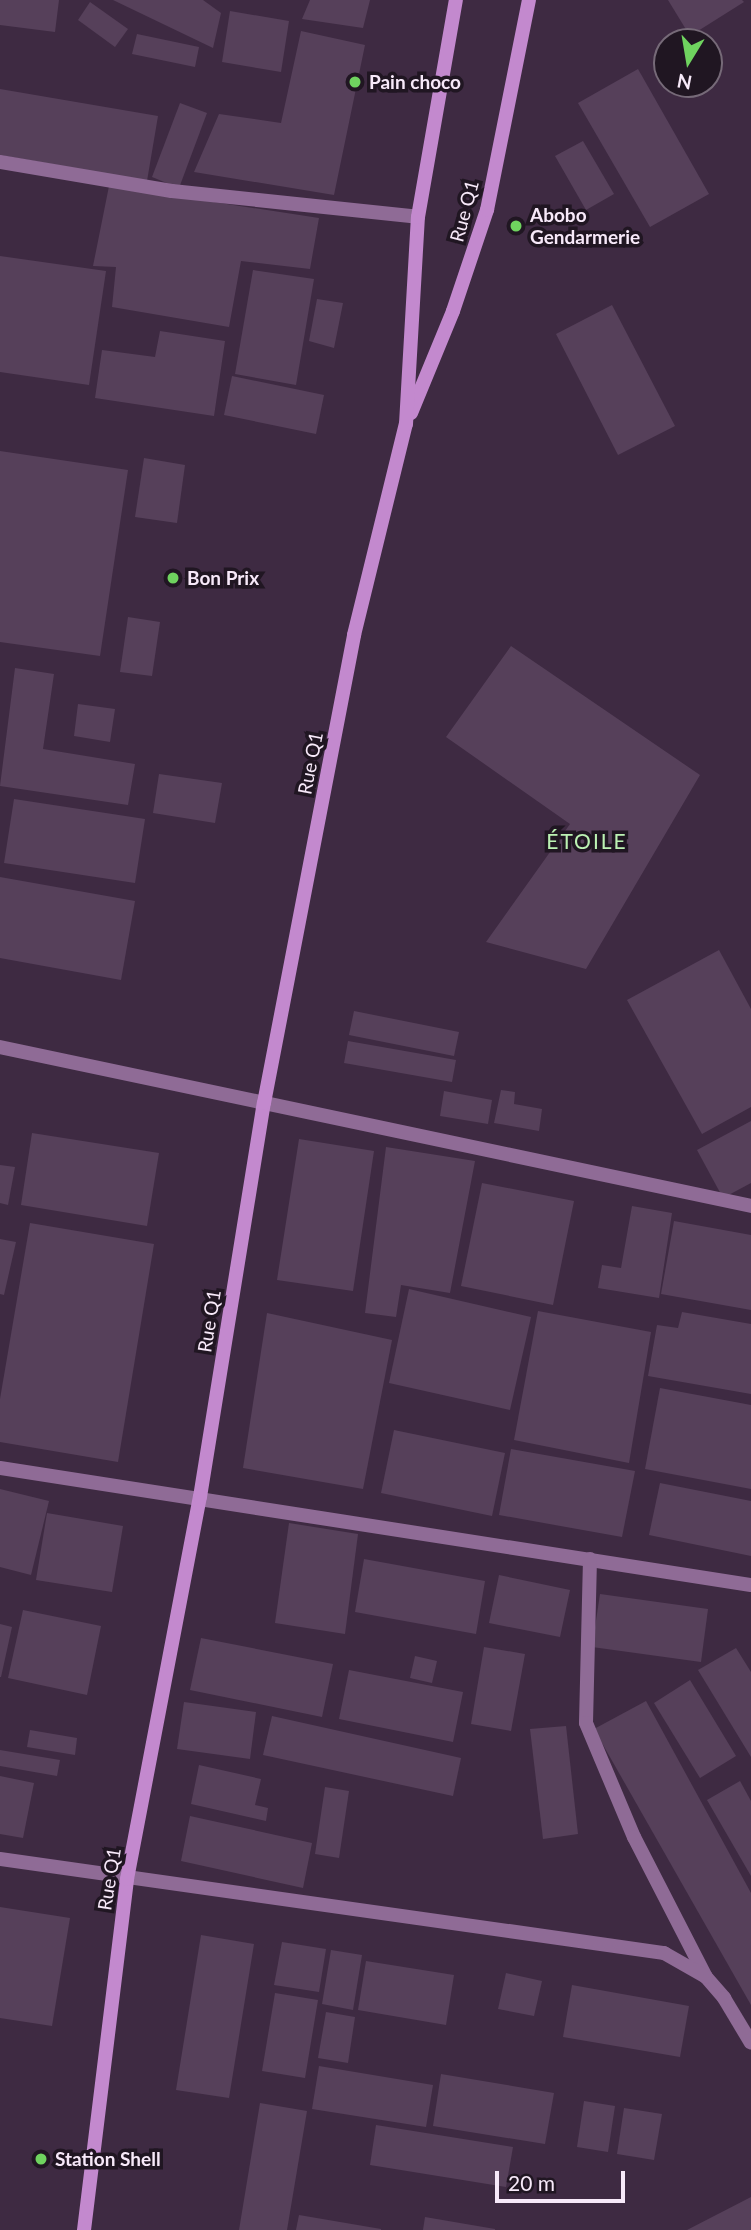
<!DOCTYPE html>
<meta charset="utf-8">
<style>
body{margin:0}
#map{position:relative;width:751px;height:2230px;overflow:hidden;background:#3e2a42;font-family:Lato,sans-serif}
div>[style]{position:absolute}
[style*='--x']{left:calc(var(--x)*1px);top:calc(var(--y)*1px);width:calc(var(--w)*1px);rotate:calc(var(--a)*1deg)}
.building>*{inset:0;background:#56405a}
.street>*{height:14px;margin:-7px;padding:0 7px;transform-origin:7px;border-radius:7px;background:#8f6b96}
.secondary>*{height:14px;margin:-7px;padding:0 7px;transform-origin:7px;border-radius:7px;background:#c389ce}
.dots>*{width:19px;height:19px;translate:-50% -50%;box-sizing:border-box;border:4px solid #201622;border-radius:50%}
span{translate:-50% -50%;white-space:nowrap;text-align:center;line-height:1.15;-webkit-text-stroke:7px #201622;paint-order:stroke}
.poi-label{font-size:19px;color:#f7e9f9;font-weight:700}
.left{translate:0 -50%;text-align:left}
.street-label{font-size:19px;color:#f7e9f9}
.neighbourhood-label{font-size:21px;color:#bcf2b3;letter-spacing:2px}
.north{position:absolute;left:653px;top:28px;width:70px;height:70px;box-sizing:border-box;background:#201622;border:2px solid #766a78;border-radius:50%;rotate:191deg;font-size:19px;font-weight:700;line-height:28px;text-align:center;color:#f7e9f9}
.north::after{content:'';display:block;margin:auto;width:24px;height:32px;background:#6fd35f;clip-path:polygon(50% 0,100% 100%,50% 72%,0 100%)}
.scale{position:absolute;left:495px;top:2171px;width:130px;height:32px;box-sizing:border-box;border:4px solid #f7e9f9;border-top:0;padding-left:9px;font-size:21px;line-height:24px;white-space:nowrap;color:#f7e9f9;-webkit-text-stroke:5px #201622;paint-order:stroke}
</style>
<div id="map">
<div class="building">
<div style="clip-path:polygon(0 0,59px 0,55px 32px,0 25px)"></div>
<div style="clip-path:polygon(113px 0,203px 0,221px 13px,213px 48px)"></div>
<div style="clip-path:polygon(310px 0,370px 0,363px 28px,302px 19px)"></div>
<div style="clip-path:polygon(668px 0,742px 0,744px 2px,690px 36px)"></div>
<div style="clip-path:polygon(90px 2px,128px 29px,115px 47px,78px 20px)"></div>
<div style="clip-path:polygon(230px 11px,289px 21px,281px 72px,222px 62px)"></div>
<div style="clip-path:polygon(301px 31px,365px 45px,334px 195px,194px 172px,219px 114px,281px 123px)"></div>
<div style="clip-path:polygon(137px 34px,199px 47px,195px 67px,132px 54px)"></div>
<div style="clip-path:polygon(638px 69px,709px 194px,650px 227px,578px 103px)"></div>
<div style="clip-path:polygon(0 89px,158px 116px,147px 181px,0 155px)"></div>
<div style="clip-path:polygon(180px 103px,207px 113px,179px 188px,152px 177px)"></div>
<div style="clip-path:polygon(583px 141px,614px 194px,586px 210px,555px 156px)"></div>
<div style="clip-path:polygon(109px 186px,319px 218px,310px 269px,241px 261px,229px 327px,112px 307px,116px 267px,93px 266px)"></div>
<div style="clip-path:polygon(0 256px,106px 271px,89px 385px,0 372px)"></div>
<div style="clip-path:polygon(253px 270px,314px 279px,296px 385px,235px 374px)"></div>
<div style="clip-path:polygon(317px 299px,343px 303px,334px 348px,309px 341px)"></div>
<div style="clip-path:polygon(612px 305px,675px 426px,618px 455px,556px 334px)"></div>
<div style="clip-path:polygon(160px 331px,225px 341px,214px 416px,95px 398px,102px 350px,155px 357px)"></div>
<div style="clip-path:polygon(232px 376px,324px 395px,316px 434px,224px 415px)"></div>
<div style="clip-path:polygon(0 451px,128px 470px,100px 656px,0 642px)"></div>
<div style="clip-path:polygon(144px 458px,185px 465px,177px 523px,135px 517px)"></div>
<div style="clip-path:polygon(128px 617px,160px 622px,152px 676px,120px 672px)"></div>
<div style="clip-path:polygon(511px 646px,700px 775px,586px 969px,486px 942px,570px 824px,446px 737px)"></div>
<div style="clip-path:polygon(15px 668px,54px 674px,43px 749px,135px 764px,128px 805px,0 786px)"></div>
<div style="clip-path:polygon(78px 704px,115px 709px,110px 742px,74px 736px)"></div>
<div style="clip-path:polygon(159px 774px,222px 783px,215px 823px,153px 813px)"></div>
<div style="clip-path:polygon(14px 799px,145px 819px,135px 883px,4px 863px)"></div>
<div style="clip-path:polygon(0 877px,135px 901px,121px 980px,0 958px)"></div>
<div style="clip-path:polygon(719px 950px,751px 1009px,751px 1107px,702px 1134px,627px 1000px)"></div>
<div style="clip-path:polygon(354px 1011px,459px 1032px,454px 1056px,349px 1035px)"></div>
<div style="clip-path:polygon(348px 1041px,456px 1060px,452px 1082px,344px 1063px)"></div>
<div style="clip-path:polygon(501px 1090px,515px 1092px,514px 1104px,542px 1109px,539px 1131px,494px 1123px)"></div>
<div style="clip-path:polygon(444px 1091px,492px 1100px,488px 1124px,440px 1116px)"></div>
<div style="clip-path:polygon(751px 1121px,751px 1183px,723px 1198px,697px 1150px)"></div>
<div style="clip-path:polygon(32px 1133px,159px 1153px,147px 1226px,21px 1205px)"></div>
<div style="clip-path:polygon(299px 1139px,374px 1151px,353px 1291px,277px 1280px)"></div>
<div style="clip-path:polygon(386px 1147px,475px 1161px,450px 1293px,401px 1285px,396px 1317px,365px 1313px)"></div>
<div style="clip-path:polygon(0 1165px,15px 1167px,8px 1205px,0 1203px)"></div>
<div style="clip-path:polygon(482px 1183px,574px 1201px,553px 1305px,461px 1286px)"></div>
<div style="clip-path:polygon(632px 1206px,672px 1213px,659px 1298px,598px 1288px,602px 1265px,621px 1268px)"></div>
<div style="clip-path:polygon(674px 1221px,751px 1235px,751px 1310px,661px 1294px)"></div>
<div style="clip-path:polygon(30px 1223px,154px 1244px,118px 1462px,0 1442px,0 1399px)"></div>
<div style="clip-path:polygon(0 1239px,16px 1242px,4px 1295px,0 1294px)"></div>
<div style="clip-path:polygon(409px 1289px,531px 1317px,510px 1410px,389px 1383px)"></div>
<div style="clip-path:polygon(538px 1311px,651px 1332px,629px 1463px,514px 1440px)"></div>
<div style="clip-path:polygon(682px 1312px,751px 1324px,751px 1394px,648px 1376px,657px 1325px,678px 1328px)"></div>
<div style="clip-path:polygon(267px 1313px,392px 1340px,363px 1489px,243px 1468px)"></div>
<div style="clip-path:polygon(660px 1388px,751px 1405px,751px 1489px,645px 1469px)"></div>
<div style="clip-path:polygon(394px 1430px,505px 1453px,492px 1516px,381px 1493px)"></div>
<div style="clip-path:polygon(511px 1449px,635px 1471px,622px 1537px,499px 1515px)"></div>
<div style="clip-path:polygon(660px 1483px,751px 1501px,751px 1556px,649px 1535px)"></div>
<div style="clip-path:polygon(0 1489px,49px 1501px,31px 1575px,0 1567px)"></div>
<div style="clip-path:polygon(47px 1513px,123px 1526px,112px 1592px,36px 1580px)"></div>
<div style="clip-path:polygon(289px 1523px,358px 1534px,345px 1634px,275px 1623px)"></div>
<div style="clip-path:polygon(364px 1559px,485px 1581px,476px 1634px,355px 1612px)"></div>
<div style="clip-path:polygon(499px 1575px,570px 1590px,560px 1637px,489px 1623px)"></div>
<div style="clip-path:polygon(600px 1594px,708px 1609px,701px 1662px,592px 1647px)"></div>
<div style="clip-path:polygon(23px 1610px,101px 1626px,87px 1695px,8px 1678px)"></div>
<div style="clip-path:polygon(0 1624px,12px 1627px,1px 1677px,0 1677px)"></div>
<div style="clip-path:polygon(201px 1638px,333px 1664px,322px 1717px,190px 1690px)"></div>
<div style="clip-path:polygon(484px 1647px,525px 1654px,511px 1731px,471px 1724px)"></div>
<div style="clip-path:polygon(736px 1648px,751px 1672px,751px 1757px,698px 1670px)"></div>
<div style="clip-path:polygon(415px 1656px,437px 1661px,432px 1683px,410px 1678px)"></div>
<div style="clip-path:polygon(349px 1670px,463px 1692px,453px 1742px,339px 1719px)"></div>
<div style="clip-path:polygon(690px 1680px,736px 1756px,700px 1778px,654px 1703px)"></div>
<div style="clip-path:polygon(646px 1701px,751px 1893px,751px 2005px,594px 1729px)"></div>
<div style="clip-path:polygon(184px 1702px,256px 1712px,250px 1759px,177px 1749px)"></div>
<div style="clip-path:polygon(272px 1716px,461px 1758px,453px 1796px,263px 1755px)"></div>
<div style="clip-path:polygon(566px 1726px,578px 1834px,543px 1839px,530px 1729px)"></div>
<div style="clip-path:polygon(30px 1730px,77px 1738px,75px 1755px,27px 1747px)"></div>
<div style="clip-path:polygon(0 1750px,60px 1760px,57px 1776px,0 1766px)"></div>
<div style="clip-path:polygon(199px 1765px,261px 1779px,255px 1805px,268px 1808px,266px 1821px,191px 1804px)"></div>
<div style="clip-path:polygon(0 1776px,34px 1783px,23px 1838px,0 1834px)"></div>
<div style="clip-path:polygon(740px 1781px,751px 1801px,751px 1876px,707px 1800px)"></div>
<div style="clip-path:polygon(325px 1787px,349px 1791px,339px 1858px,315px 1854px)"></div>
<div style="clip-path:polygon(190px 1816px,312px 1843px,303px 1888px,181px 1861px)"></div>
<div style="clip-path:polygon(0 1907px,70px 1918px,52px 2026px,0 2018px)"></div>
<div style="clip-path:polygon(201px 1935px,254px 1944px,229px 2098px,176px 2090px)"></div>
<div style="clip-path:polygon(282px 1942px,326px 1949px,319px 1992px,274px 1985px)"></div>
<div style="clip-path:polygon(331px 1950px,362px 1955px,353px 2010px,322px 2004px)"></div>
<div style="clip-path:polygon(366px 1961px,454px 1975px,446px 2025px,358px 2010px)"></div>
<div style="clip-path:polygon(506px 1973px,542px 1981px,534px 2016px,498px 2009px)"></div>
<div style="clip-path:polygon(572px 1985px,689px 2006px,680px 2057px,563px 2037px)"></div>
<div style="clip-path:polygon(275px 1993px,318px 2000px,305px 2078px,262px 2071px)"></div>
<div style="clip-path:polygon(326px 2012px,355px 2017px,348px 2063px,318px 2058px)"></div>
<div style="clip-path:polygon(319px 2066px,433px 2085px,426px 2127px,312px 2109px)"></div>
<div style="clip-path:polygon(441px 2074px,554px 2093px,545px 2144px,433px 2126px)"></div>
<div style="clip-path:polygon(584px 2101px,615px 2106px,608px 2152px,577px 2147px)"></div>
<div style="clip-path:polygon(260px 2103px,307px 2111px,287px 2230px,239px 2230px)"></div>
<div style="clip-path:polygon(624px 2108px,662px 2114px,654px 2160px,617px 2154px)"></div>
<div style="clip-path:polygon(376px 2125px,513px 2147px,506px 2187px,370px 2165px)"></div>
<div style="clip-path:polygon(751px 2197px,751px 2230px,687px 2230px)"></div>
<div style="clip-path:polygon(299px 2215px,381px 2229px,381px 2230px,296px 2230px)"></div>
<div style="clip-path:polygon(425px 2217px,495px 2229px,495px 2230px,423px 2230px)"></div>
</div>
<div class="street">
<div style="--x:0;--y:162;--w:174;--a:9.6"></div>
<div style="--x:172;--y:191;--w:247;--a:6"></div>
<div style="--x:0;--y:1047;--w:768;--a:11.95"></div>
<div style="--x:0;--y:1468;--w:760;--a:8.86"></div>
<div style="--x:590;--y:1559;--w:164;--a:91.4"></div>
<div style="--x:586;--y:1723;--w:124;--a:67.2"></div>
<div style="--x:634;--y:1837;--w:157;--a:62.8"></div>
<div style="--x:706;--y:1977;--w:28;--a:49"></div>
<div style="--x:724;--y:1998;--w:52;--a:59"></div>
<div style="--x:0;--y:1859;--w:671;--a:8.06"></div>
<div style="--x:664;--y:1953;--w:48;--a:29.7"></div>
</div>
<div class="secondary">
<div style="--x:411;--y:413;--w:110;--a:-67.6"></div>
<div style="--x:453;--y:311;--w:107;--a:-71.4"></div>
<div style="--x:487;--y:210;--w:214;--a:-78.7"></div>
<div style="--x:84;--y:2230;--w:354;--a:-83"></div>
<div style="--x:127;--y:1879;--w:389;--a:-79.2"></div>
<div style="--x:200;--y:1497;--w:399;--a:-80.8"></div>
<div style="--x:264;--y:1103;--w:477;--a:-79.1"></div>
<div style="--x:354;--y:635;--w:217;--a:-76.2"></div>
<div style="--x:406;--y:424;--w:207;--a:-86.7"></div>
<div style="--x:418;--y:217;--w:220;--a:-80.1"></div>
</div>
<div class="dots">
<div style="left:355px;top:82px;background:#6fd35f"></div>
<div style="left:516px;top:226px;background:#6fd35f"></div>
<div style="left:173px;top:578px;background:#6fd35f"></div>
<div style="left:41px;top:2159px;background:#6fd35f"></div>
</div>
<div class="poi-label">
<span class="left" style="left:369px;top:82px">Pain choco</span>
<span class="left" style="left:530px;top:226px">Abobo<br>Gendarmerie</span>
<span class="left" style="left:187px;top:578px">Bon Prix</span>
<span class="left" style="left:55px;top:2159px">Station Shell</span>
</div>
<div class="street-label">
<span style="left:464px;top:211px;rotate:-75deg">Rue Q1</span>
<span style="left:310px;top:763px;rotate:-79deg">Rue Q1</span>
<span style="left:209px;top:1321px;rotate:-81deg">Rue Q1</span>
<span style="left:109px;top:1879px;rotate:-81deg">Rue Q1</span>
</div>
<div class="neighbourhood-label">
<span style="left:587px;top:841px">ÉTOILE</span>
</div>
<div class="north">N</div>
<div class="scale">20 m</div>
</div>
